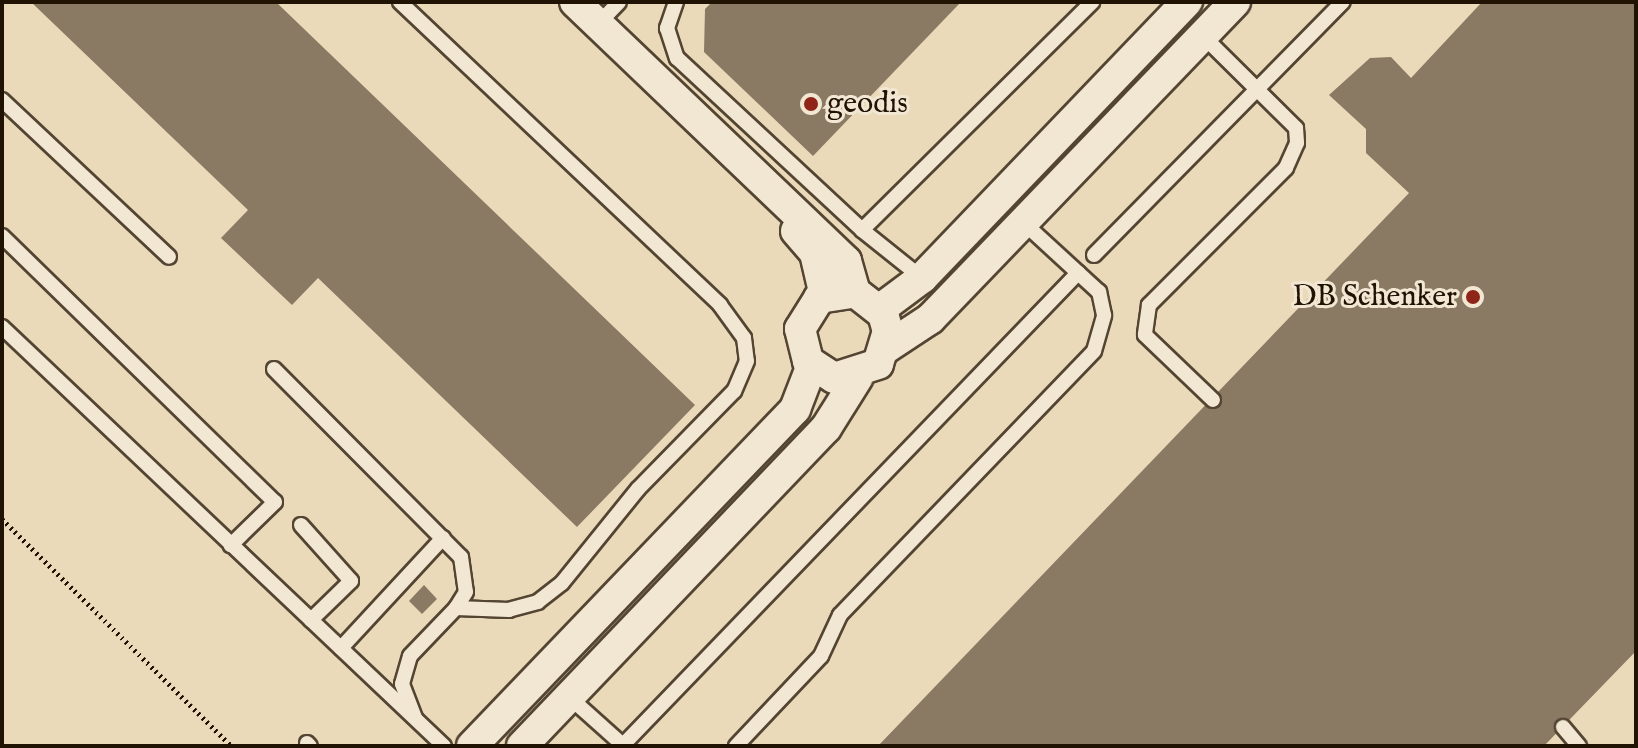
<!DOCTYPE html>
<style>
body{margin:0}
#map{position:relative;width:1638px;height:748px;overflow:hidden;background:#ebdaba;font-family:"IM FELL English",serif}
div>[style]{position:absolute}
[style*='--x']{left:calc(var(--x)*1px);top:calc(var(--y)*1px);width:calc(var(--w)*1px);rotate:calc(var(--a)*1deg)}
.building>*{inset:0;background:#8a7a63}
.path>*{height:5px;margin-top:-2.5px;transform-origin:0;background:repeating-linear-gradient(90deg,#201304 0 2px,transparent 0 6px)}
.roads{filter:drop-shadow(2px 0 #534532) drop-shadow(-2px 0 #534532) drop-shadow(0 2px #534532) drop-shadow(0 -2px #534532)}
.service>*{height:14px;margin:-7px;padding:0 7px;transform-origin:7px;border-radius:7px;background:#f2e7d2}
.minor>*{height:30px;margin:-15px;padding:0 15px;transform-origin:15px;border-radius:15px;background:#f2e7d2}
.dots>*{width:22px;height:22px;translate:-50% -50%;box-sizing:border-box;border:4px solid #f2e7d2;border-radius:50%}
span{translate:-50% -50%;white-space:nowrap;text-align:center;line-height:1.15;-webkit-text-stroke:6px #f2e7d2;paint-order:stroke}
.poi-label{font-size:30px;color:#201304}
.left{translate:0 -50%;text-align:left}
.right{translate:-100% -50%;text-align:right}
.frame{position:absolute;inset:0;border:4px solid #201304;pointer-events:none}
</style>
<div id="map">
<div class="building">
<div style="clip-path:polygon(31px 2px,276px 2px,695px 405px,577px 527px,318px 278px,292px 305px,221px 238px,248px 210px)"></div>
<div style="clip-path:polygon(712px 2px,961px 2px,813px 156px,704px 52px,705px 9px)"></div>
<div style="clip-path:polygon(1482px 2px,1636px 2px,1636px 651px,1544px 746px,878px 746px,1409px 193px,1366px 153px,1366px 129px,1329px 95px,1370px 58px,1391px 57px,1411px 78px)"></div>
<div style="clip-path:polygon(424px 585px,437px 599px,422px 614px,409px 601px)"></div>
</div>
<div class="path">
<div style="--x:2;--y:519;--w:322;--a:44.7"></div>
</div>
<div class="roads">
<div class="service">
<div style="--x:400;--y:2;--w:441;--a:43.4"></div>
<div style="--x:720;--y:305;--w:41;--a:54"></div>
<div style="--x:744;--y:338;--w:23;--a:83"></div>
<div style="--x:747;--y:361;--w:33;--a:113"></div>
<div style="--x:734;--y:391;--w:137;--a:134.4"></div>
<div style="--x:638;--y:489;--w:121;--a:129"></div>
<div style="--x:562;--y:583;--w:31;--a:142"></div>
<div style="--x:538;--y:602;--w:30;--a:165"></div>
<div style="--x:509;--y:610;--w:53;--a:-177.8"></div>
<div style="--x:456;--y:608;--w:66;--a:133.8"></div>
<div style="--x:410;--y:656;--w:29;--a:106"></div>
<div style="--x:402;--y:684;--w:36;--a:69"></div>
<div style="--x:676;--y:2;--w:28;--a:109"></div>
<div style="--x:667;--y:28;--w:32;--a:72"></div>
<div style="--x:677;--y:58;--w:253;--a:42.9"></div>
<div style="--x:862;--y:230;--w:324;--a:-44.7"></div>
<div style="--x:598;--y:24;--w:30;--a:-46"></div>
<div style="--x:1203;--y:36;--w:131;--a:44.7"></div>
<div style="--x:1296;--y:128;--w:15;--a:86"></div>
<div style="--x:1297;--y:143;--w:27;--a:114"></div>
<div style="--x:1286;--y:168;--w:194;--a:135"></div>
<div style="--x:1149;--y:305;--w:30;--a:98"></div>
<div style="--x:1145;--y:335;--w:94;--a:43.7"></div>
<div style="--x:2;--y:100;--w:229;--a:43.2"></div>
<div style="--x:862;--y:230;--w:77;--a:38.7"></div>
<div style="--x:2;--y:236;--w:381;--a:44.3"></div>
<div style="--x:275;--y:502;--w:62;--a:135.7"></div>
<div style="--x:1094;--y:255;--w:355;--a:-45.5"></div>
<div style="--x:2;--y:327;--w:609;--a:43.47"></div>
<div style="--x:274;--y:369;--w:265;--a:45.2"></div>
<div style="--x:461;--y:557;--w:35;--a:82"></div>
<div style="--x:466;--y:592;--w:19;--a:122"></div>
<div style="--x:301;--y:525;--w:75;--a:48.2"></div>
<div style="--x:351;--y:581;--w:56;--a:135.7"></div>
<div style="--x:341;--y:648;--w:150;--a:-47.2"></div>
<div style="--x:568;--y:696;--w:75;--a:41.8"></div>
<div style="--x:1563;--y:727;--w:25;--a:50"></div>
<div style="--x:307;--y:743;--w:4;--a:45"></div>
<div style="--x:623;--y:745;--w:656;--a:-46.05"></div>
<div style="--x:736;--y:746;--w:124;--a:-46.6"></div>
<div style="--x:821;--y:656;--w:45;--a:-65.1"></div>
<div style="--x:840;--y:615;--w:366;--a:-46.1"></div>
<div style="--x:1094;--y:351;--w:37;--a:-74"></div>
<div style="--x:1104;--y:315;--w:24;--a:-102"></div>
<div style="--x:1099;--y:292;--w:103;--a:-137.4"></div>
</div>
<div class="minor">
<div style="--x:575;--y:2;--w:375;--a:43.7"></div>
<div style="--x:846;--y:261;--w:32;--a:74"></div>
<div style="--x:855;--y:292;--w:36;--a:38"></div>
<div style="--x:883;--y:314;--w:18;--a:74"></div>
<div style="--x:888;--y:331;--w:34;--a:107"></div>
<div style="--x:878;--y:364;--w:46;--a:162.3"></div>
<div style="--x:834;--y:378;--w:31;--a:-147"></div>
<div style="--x:808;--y:361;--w:33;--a:-104"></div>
<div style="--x:800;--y:329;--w:36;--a:-58"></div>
<div style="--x:819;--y:298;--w:36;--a:-9"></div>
<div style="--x:796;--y:231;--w:29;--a:49"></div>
<div style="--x:815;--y:253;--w:44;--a:76.9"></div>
<div style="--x:879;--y:310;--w:54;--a:-36.7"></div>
<div style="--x:922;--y:278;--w:383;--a:-46.2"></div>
<div style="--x:886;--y:348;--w:53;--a:-33.4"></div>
<div style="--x:930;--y:319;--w:440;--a:-46.1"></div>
<div style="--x:472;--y:746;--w:467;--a:-46.2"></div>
<div style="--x:795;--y:409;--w:47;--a:-68.9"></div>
<div style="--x:522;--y:746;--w:440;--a:-46.3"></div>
<div style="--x:826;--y:428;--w:60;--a:-57.9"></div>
</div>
</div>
<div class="dots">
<div style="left:811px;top:104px;background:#8f2418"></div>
<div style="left:1473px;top:297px;background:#8f2418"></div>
</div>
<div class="poi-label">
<span class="left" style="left:827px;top:104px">geodis</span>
<span class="right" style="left:1457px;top:297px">DB Schenker</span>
</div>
<div class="frame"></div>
</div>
